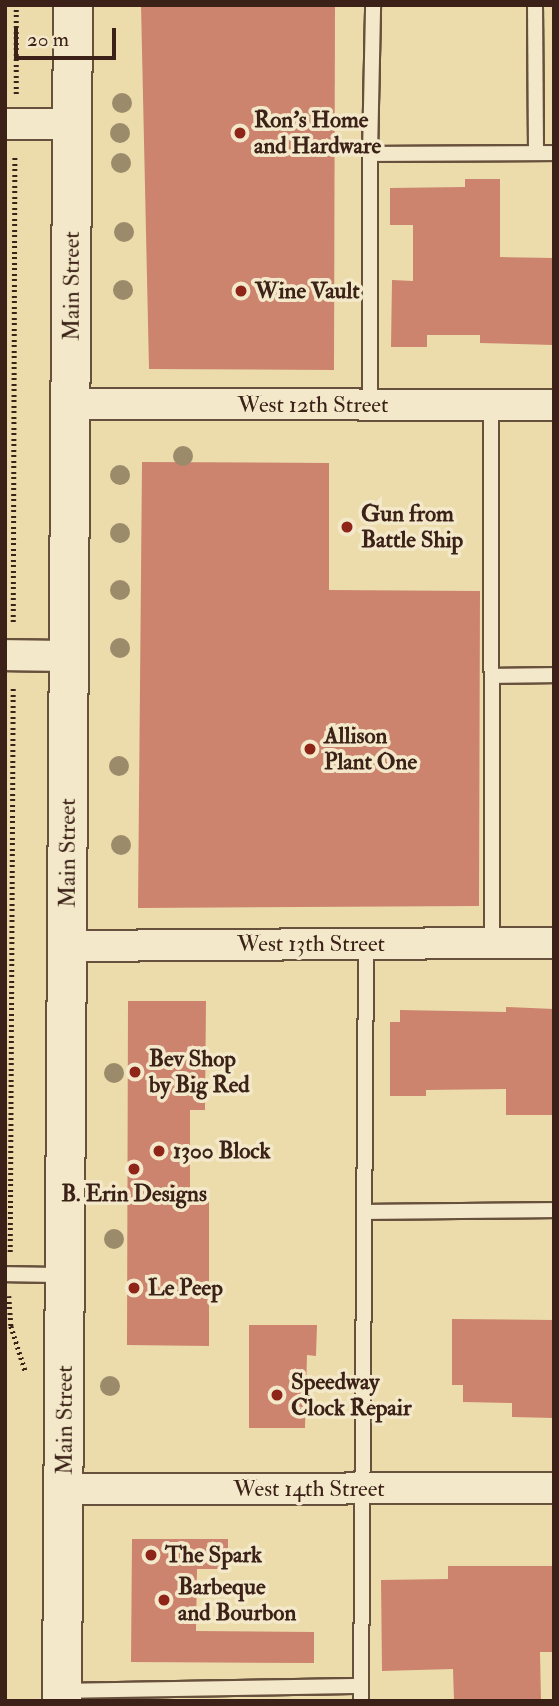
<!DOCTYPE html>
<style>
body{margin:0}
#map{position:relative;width:559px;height:1706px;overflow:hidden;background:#ecdcac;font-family:"IM FELL Double Pica",serif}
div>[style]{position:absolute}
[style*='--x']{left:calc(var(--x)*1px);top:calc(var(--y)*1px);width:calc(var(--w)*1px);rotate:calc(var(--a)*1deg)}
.building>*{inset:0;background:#cc846e}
.path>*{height:4.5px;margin-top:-2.25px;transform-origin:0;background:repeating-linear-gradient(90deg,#3b2117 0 2px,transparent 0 5.5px)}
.roads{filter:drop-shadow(2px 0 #67503c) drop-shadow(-2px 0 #67503c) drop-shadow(0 2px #67503c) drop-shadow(0 -2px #67503c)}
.lane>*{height:14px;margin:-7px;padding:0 7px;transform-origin:7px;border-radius:7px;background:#f3e8c9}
.street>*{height:30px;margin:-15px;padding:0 15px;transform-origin:15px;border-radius:15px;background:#f3e8c9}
.secondary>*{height:38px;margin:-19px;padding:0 19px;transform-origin:19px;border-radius:19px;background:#f3e8c9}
.trees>*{width:20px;height:20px;margin:-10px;border-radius:50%;background:#9c8b6a}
.dots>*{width:19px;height:19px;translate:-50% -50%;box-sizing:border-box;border:4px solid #f3e8c9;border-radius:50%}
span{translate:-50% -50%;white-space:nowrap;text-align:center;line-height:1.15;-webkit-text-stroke:7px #f3e8c9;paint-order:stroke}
.poi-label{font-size:23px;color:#3b2117;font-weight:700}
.left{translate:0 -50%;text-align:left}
.street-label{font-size:23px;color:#3b2117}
.frame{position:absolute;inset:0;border:7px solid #3b2117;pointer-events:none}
.scale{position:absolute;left:14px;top:28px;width:102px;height:32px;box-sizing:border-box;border:4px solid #3b2117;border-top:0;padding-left:9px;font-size:21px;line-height:24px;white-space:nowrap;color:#3b2117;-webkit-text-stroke:5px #f3e8c9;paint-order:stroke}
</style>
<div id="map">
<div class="building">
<div style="clip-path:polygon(141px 5px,335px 5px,334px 370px,149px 369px)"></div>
<div style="clip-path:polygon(465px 179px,500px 179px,500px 257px,554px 258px,554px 345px,480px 343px,480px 335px,427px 335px,427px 347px,391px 347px,392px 280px,413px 281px,413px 225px,390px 225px,390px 188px,465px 187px)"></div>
<div style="clip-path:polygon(142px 462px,329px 463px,329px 590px,480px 591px,479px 906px,138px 908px)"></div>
<div style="clip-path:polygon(128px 1001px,206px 1001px,205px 1110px,190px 1110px,190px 1192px,209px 1192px,209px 1346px,127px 1345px)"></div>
<div style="clip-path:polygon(506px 1007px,554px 1009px,554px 1115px,506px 1115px,506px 1089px,426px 1090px,426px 1096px,390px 1096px,390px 1022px,400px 1022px,400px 1010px,506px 1012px)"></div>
<div style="clip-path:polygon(452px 1319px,554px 1320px,554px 1418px,512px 1417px,512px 1403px,463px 1402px,463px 1385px,452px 1385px)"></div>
<div style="clip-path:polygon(249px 1325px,317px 1325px,316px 1356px,307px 1355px,305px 1428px,249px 1428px)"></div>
<div style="clip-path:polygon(132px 1539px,228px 1539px,228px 1569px,197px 1569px,196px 1631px,314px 1632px,314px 1663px,131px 1662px)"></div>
<div style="clip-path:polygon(448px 1566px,554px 1566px,554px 1652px,540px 1652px,541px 1701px,454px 1701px,453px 1669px,382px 1671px,381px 1580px,448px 1579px)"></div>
</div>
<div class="path">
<div style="--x:16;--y:94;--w:89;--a:-90"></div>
<div style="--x:13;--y:622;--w:467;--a:-89.8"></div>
<div style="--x:10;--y:1252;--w:565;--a:-89.7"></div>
<div style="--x:9;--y:1296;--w:30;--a:86"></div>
<div style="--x:11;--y:1326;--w:49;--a:72.3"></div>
</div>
<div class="roads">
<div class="lane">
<div style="--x:535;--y:5;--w:148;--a:89.6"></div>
<div style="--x:370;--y:154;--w:149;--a:-88.8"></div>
<div style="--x:370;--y:404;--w:250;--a:-90"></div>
<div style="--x:370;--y:154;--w:184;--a:-0.3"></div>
<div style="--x:491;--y:405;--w:539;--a:89.89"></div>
<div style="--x:493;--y:676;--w:61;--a:-0.9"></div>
<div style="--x:367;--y:1212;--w:187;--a:-0.6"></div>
<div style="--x:5;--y:1274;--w:59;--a:1"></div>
<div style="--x:64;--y:1691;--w:297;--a:-1"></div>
<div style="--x:361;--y:1701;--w:757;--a:-89.62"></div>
</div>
<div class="street">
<div style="--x:5;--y:124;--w:68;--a:0"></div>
<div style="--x:71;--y:404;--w:483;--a:0.1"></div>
<div style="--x:5;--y:655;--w:63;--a:0.9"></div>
<div style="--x:68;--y:946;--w:486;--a:-0.4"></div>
<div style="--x:65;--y:1489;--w:489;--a:-0.1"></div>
</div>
<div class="secondary">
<div style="--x:62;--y:1701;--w:1696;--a:-89.63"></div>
</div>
</div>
<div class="trees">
<div style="left:122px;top:103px"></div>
<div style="left:120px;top:133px"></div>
<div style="left:121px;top:163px"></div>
<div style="left:124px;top:232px"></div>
<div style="left:123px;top:290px"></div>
<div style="left:183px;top:456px"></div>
<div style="left:120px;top:475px"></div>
<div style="left:120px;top:533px"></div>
<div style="left:120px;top:590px"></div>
<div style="left:120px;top:648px"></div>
<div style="left:119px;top:766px"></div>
<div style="left:121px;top:845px"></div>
<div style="left:114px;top:1073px"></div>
<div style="left:114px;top:1239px"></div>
<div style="left:110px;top:1386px"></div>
</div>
<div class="dots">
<div style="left:240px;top:133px;background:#8f2418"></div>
<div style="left:241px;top:291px;background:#8f2418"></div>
<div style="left:347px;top:527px;background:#8f2418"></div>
<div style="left:310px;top:749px;background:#8f2418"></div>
<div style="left:135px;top:1072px;background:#8f2418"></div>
<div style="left:159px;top:1151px;background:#8f2418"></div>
<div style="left:134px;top:1169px;background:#8f2418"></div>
<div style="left:134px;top:1288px;background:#8f2418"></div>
<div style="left:277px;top:1395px;background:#8f2418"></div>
<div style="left:151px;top:1555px;background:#8f2418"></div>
<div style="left:164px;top:1600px;background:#8f2418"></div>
</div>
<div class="poi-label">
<span class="left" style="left:254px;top:133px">Ron's Home<br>and Hardware</span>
<span class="left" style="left:255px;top:291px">Wine Vault</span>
<span class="left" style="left:361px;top:527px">Gun from<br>Battle Ship</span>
<span class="left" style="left:324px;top:749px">Allison<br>Plant One</span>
<span class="left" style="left:149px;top:1072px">Bev Shop<br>by Big Red</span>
<span class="left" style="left:173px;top:1151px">1300 Block</span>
<span style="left:134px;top:1194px">B. Erin Designs</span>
<span class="left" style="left:148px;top:1288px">Le Peep</span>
<span class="left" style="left:291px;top:1395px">Speedway<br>Clock Repair</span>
<span class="left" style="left:165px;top:1555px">The Spark</span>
<span class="left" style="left:178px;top:1600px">Barbeque<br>and Bourbon</span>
</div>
<div class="street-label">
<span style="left:72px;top:286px;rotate:-90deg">Main Street</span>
<span style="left:313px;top:405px">West 12th Street</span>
<span style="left:68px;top:853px;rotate:-90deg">Main Street</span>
<span style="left:311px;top:944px">West 13th Street</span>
<span style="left:65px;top:1420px;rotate:-90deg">Main Street</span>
<span style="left:309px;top:1489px">West 14th Street</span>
</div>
<div class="frame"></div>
<div class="scale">20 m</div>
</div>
